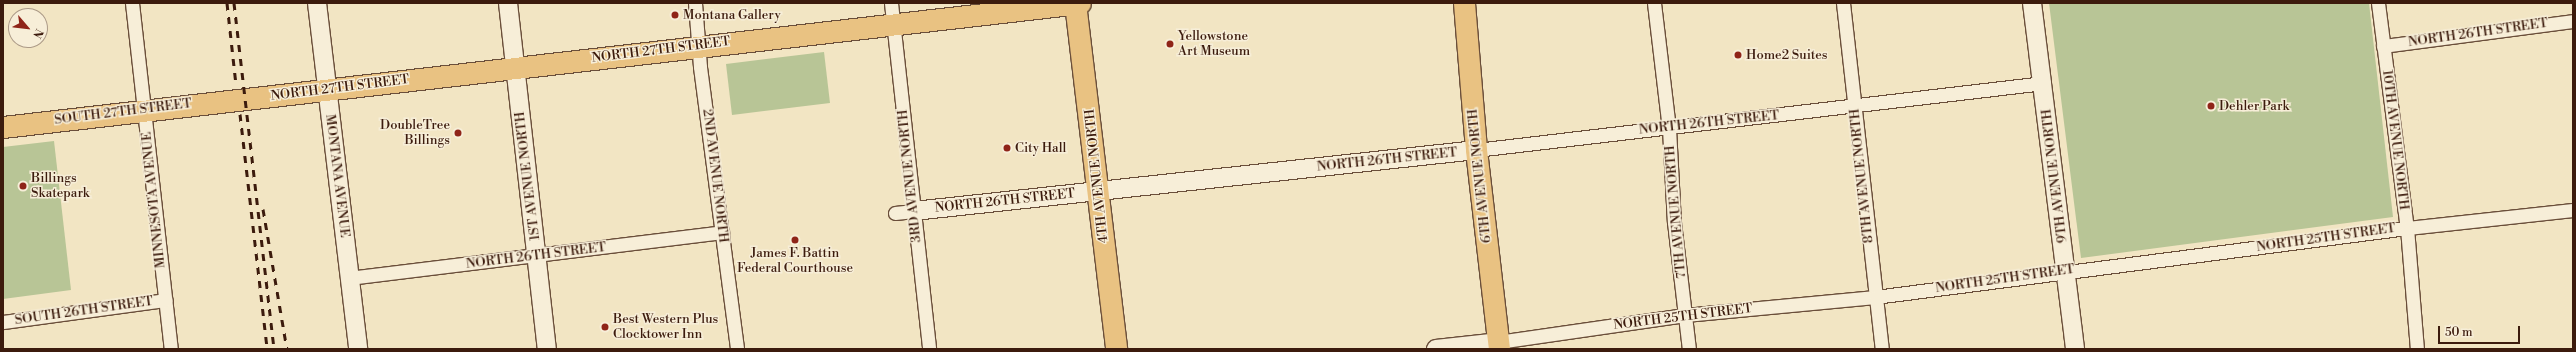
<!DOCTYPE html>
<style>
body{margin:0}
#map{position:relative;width:2576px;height:352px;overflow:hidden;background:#f2e5c3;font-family:"Libre Bodoni",serif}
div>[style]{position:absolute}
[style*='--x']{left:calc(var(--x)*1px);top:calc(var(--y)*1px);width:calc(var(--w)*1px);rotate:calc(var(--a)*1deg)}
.green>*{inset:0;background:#b8c596}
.roads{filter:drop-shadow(1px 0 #6a4e3a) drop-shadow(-1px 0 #6a4e3a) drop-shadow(0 1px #6a4e3a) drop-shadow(0 -1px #6a4e3a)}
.street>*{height:13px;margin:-6.5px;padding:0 6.5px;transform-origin:6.5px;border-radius:6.5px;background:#f7eed8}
.secondary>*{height:18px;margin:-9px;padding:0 9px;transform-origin:9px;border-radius:9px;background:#f7eed8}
.primary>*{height:21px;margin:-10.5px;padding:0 10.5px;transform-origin:10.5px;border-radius:10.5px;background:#e9c282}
.rail>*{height:3px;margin-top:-1.5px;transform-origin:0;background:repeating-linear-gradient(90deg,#3c1b0d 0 7px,transparent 0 14px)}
.dots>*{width:11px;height:11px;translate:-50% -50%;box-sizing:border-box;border:2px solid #f7eed8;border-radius:50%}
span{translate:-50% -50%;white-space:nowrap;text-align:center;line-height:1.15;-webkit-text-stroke:3px #f7eed8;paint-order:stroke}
.poi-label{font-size:13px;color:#3c1b0d}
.left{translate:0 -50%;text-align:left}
.right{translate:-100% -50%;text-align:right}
.street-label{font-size:13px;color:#3c1b0d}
.frame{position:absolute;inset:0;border:4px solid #3c1b0d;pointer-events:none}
.north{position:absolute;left:8px;top:8px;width:40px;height:40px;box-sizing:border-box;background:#f7eed8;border:1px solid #ac9a87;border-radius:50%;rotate:118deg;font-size:11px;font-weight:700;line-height:16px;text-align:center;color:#3c1b0d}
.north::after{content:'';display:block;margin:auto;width:14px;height:18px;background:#8f2418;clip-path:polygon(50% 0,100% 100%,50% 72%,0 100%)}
.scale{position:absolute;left:2438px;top:326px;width:82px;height:18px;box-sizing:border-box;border:2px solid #3c1b0d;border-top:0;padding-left:5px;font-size:12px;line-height:14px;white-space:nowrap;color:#3c1b0d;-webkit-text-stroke:3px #f7eed8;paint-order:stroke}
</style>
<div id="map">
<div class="green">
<div style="clip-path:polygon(2049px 3px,2369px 3px,2393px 217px,2081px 258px)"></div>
<div style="clip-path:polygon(824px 52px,830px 103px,732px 115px,726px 64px)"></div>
<div style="clip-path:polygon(54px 141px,71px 290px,3px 299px,3px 147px)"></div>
</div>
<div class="roads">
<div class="street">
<div style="--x:132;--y:3;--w:348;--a:83.6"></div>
<div style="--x:695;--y:3;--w:64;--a:85.5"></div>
<div style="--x:700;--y:67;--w:284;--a:82.5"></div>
<div style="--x:891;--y:3;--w:348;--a:83.7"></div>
<div style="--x:1654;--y:3;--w:126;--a:83.2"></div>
<div style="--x:1669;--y:128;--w:94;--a:87"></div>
<div style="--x:1674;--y:222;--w:128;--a:83.3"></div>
<div style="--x:1843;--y:3;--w:348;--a:83.6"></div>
<div style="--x:2378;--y:3;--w:227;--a:82.7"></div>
<div style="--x:2407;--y:228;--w:121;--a:85.3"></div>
<div style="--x:2383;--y:46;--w:192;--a:-7.5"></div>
<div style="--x:1476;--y:150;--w:572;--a:-6.73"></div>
<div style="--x:895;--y:213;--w:19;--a:-6"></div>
<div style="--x:349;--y:278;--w:376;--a:-7"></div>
<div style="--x:3;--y:322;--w:164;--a:-7.7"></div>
<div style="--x:1498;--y:342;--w:189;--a:-8.2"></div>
<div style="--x:1685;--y:315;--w:191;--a:-5.4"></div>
<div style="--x:1875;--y:297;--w:536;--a:-7.39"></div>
<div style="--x:2407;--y:228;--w:167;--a:-6.2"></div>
</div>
<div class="secondary">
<div style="--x:317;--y:3;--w:348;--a:83.2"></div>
<div style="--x:508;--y:3;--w:348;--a:83.6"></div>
<div style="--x:2032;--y:3;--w:349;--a:82.9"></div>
<div style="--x:914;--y:211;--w:565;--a:-6.19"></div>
<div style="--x:1436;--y:349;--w:62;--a:-6.4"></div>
</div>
<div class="primary">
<div style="--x:1075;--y:3;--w:348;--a:83.2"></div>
<div style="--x:1464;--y:3;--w:147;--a:85.3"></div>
<div style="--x:1476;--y:150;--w:200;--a:83.4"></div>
<div style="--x:3;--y:127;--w:1084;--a:-6.57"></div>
</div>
</div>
<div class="rail">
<div style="--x:227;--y:3;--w:82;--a:83.7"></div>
<div style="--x:234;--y:3;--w:348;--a:83.4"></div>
<div style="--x:240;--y:114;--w:237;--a:83.4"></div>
<div style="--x:263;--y:209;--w:142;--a:80.3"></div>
</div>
<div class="dots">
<div style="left:675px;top:15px;background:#8f2418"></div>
<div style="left:1170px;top:44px;background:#8f2418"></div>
<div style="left:1738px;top:55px;background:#8f2418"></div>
<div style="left:2211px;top:106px;background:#8f2418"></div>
<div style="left:458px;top:133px;background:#8f2418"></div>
<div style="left:1007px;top:148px;background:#8f2418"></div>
<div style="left:23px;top:186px;background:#8f2418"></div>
<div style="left:795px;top:240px;background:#8f2418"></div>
<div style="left:605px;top:327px;background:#8f2418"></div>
</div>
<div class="poi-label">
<span class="left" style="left:683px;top:15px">Montana Gallery</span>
<span class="left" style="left:1178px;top:44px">Yellowstone<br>Art Museum</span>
<span class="left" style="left:1746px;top:55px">Home2 Suites</span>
<span class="left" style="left:2219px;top:106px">Dehler Park</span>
<span class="right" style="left:450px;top:133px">DoubleTree<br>Billings</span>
<span class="left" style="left:1015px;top:148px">City Hall</span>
<span class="left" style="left:31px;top:186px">Billings<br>Skatepark</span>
<span style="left:795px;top:261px">James F. Battin<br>Federal Courthouse</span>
<span class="left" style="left:613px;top:327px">Best Western Plus<br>Clocktower Inn</span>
</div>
<div class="street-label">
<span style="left:2478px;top:33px;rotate:-8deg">NORTH 26TH STREET</span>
<span style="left:661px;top:50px;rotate:-7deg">NORTH 27TH STREET</span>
<span style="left:340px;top:88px;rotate:-7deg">NORTH 27TH STREET</span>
<span style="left:123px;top:112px;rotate:-7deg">SOUTH 27TH STREET</span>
<span style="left:1709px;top:123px;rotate:-6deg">NORTH 26TH STREET</span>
<span style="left:2395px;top:140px;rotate:83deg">10TH AVENUE NORTH</span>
<span style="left:1387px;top:160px;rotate:-6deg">NORTH 26TH STREET</span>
<span style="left:337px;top:176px;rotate:83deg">MONTANA AVENUE</span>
<span style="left:528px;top:176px;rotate:-97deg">1ST AVENUE NORTH</span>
<span style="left:715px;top:176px;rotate:83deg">2ND AVENUE NORTH</span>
<span style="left:910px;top:176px;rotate:-96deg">3RD AVENUE NORTH</span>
<span style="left:1097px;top:176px;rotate:-96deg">4TH AVENUE NORTH</span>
<span style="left:1480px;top:176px;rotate:-96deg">6TH AVENUE NORTH</span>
<span style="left:1862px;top:176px;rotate:-96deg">8TH AVENUE NORTH</span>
<span style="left:2055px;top:176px;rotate:-97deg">9TH AVENUE NORTH</span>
<span style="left:154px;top:200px;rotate:-96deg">MINNESOTA AVENUE</span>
<span style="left:1005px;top:201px;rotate:-6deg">NORTH 26TH STREET</span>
<span style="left:1676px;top:212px;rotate:-95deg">7TH AVENUE NORTH</span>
<span style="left:2326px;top:238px;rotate:-8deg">NORTH 25TH STREET</span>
<span style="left:536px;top:256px;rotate:-7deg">NORTH 26TH STREET</span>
<span style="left:2005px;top:279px;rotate:-8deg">NORTH 25TH STREET</span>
<span style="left:84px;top:311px;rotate:-8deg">SOUTH 26TH STREET</span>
<span style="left:1683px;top:317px;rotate:-7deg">NORTH 25TH STREET</span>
</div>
<div class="frame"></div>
<div class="north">N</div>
<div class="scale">50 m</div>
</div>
